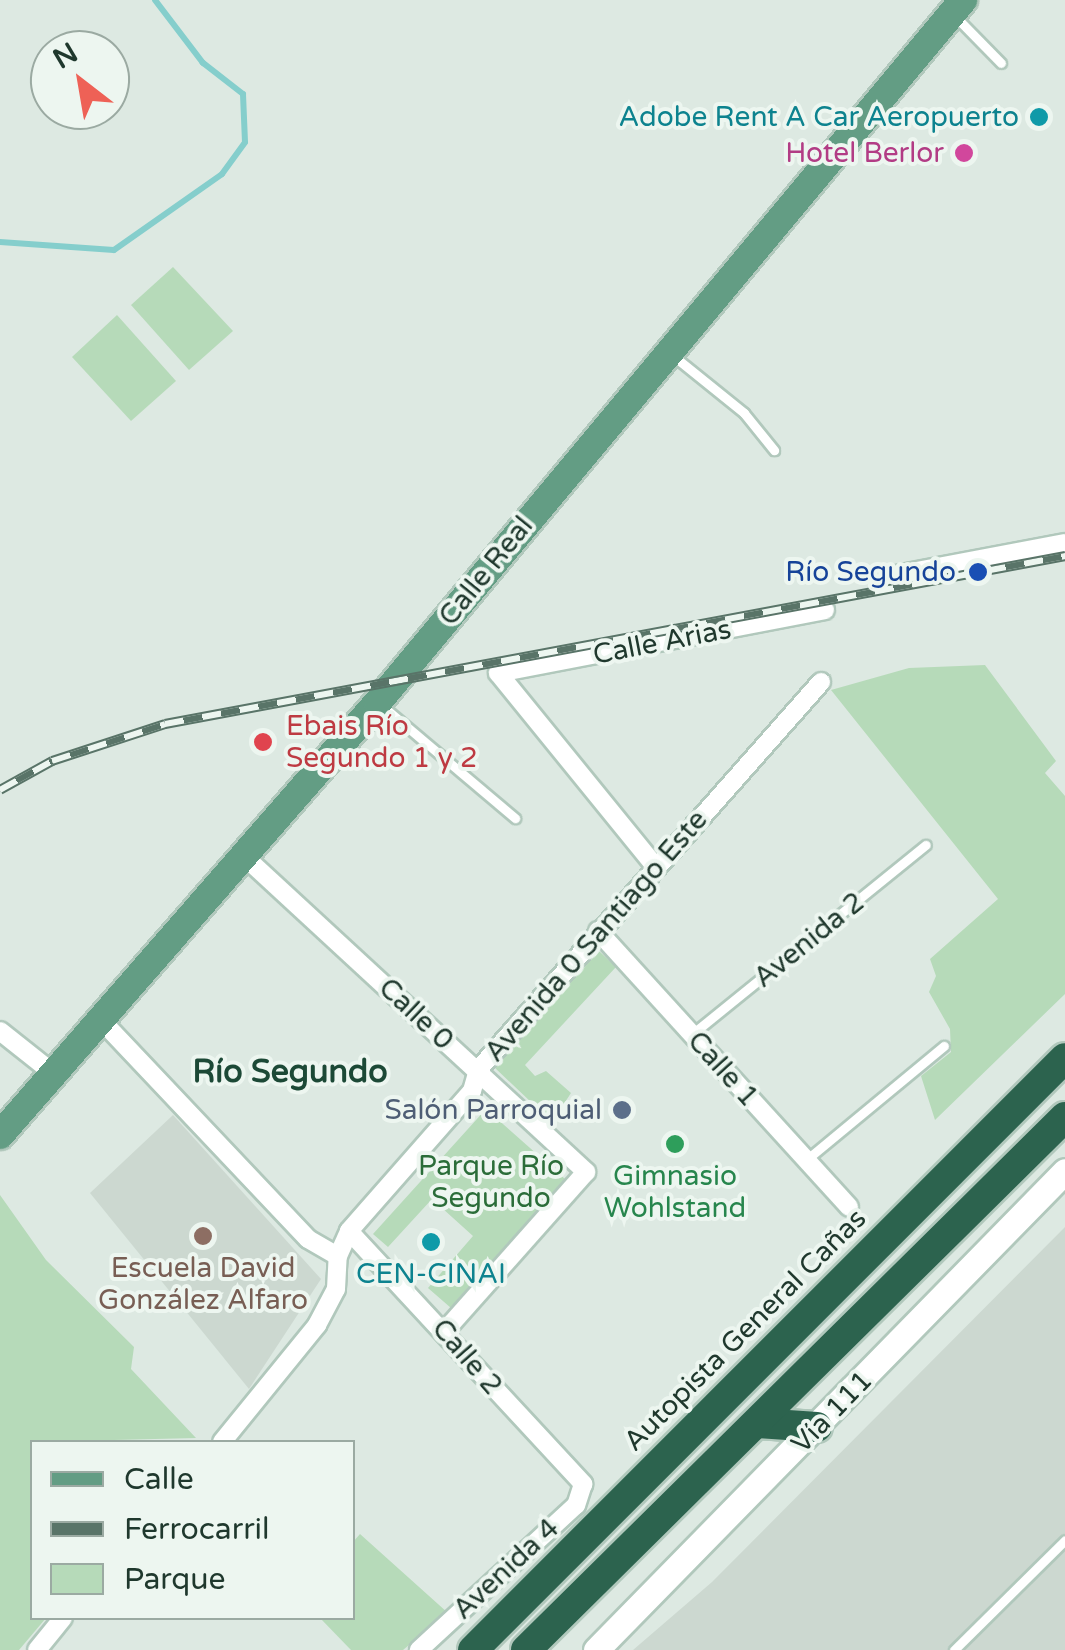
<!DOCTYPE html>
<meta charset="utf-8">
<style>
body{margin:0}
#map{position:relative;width:1065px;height:1650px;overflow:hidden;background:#dde9e2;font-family:"Varela Round",sans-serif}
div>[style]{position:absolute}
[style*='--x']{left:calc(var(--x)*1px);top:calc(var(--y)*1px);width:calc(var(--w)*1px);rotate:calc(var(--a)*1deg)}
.built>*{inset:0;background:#ccd8d0}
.green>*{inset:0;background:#b6dab9}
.stream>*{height:6px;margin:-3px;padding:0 3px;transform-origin:3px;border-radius:3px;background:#85cecc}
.roads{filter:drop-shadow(2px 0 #b1c8bc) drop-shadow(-2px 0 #b1c8bc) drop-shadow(0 2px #b1c8bc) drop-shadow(0 -2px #b1c8bc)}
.lane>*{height:9px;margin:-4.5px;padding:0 4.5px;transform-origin:4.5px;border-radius:4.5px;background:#fff}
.street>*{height:18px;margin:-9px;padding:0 9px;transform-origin:9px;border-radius:9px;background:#fff}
.secondary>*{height:25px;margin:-12.5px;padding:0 12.5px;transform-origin:12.5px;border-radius:12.5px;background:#fff}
.primary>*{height:28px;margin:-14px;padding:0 14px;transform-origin:14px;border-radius:14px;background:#639d84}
.highway>*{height:30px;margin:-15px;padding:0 15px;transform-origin:15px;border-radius:15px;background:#2c634e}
.rail>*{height:10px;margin-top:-5px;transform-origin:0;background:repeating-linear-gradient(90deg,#edf6f0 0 19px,#597468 0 38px);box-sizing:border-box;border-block:2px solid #597468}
.dots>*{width:28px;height:28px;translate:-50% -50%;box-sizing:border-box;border:5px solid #edf6f0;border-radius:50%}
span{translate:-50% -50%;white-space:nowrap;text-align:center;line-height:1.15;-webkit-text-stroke:8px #edf6f0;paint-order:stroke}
.culture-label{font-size:28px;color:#0d838f}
.right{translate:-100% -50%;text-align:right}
.hotel-label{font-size:28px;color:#b23c85}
.street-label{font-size:28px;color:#1f382d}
.transit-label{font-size:28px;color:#164399}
.health-label{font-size:28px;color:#be3a42}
.left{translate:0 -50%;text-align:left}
.service-label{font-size:28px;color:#4e5e75}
.park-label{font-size:28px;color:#2b6d39}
.leisure-label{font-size:28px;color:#27864d}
.education-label{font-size:28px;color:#785e54}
.quarter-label{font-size:32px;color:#1c4936;font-weight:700}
.legend{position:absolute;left:30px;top:1440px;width:325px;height:180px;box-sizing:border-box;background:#edf6f0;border:2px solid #9baaa2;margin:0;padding:12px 18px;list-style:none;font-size:30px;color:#1f382d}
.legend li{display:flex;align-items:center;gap:20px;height:50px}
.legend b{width:50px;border:2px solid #9baaa2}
.north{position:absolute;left:30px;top:30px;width:100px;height:100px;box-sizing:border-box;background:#edf6f0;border:2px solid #9baaa2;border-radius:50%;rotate:329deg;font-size:28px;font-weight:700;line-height:40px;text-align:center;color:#1f382d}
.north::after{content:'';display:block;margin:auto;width:35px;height:45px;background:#ee6156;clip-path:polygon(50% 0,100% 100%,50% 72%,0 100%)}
</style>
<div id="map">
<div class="built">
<div style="clip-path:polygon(173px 1115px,321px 1279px,249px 1389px,90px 1193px)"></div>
<div style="clip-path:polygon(1065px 1227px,1065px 1650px,633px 1650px,712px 1582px)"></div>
</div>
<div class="green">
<div style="clip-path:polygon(173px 267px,233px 331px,189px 370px,131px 305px)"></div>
<div style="clip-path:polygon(117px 315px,176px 381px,131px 421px,72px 357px)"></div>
<div style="clip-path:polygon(985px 665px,1056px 761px,1045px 773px,1065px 796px,1065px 994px,935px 1120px,921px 1076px,951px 1052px,950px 1029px,929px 992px,936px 976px,930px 959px,998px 899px,831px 690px,909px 668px)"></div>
<div style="clip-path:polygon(599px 951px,616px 967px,525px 1065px,535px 1076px,546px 1071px,571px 1093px,552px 1122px,494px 1067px)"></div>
<div style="clip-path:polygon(486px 1109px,565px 1179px,451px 1308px,428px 1288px,473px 1236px,432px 1199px,388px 1247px,373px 1234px)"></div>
<div style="clip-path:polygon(0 1195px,46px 1260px,134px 1347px,131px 1369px,196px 1438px,32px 1442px,32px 1618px,46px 1618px,19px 1650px,0 1650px)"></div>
<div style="clip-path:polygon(360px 1534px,448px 1613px,403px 1650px,351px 1650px,320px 1618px,352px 1618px,353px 1542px)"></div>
</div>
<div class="stream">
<div style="--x:0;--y:242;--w:114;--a:4"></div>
<div style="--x:114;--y:250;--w:132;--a:-35.1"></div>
<div style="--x:222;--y:174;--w:39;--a:-54"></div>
<div style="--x:245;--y:142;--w:48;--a:-92.4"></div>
<div style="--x:243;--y:94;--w:51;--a:-142.2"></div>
<div style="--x:203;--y:63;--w:79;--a:-127.3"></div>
</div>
<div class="roads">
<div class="lane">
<div style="--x:954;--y:15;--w:67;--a:45.6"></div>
<div style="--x:671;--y:354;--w:94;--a:38.9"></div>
<div style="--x:744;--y:413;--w:48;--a:51"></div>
<div style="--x:380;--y:704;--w:177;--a:40.2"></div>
<div style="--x:691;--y:1035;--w:302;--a:-39"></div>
<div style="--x:806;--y:1160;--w:179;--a:-39.6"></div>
<div style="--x:954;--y:1650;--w:156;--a:-44.7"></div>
</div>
<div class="street">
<div style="--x:891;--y:576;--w:177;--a:-10.7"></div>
<div style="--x:246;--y:858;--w:463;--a:42.7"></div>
<div style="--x:586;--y:1172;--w:213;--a:131.6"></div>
<div style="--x:655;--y:866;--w:249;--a:-129.1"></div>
<div style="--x:498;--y:673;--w:333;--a:-10.9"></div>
<div style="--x:598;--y:931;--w:373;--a:47.7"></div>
<div style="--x:101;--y:1020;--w:301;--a:46.6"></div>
<div style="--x:308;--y:1239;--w:34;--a:30"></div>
<div style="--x:0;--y:1031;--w:68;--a:38.4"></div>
<div style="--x:349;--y:1231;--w:345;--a:47.2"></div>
<div style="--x:583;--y:1484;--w:22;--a:108"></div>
<div style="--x:576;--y:1505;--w:214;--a:137.3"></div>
<div style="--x:222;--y:1442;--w:151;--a:-50.9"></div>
<div style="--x:317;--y:1325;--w:41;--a:-62.2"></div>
<div style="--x:336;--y:1289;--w:33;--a:-87"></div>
<div style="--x:338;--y:1256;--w:27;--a:-66"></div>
<div style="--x:349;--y:1231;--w:186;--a:-48.7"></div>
<div style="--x:472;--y:1091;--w:22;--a:-74"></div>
<div style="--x:478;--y:1070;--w:518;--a:-48.52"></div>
<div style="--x:37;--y:1650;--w:41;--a:-50.9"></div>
</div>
<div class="secondary">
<div style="--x:596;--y:1650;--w:670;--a:-45.6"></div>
</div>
<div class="primary">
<div style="--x:0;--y:1135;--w:575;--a:-48.88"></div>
<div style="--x:378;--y:702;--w:914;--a:-50.19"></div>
</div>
<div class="highway">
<div style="--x:758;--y:1423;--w:59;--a:3.9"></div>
<div style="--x:473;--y:1650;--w:837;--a:-45"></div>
<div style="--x:526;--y:1650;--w:758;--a:-44.68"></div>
</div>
</div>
<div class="rail">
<div style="--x:0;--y:790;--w:60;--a:-29.1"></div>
<div style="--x:52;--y:761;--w:119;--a:-18.1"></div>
<div style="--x:165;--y:724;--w:916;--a:-10.57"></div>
</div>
<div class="dots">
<div style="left:1039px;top:117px;background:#0f9aa8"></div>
<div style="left:964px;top:153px;background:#d1479c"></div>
<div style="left:978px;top:572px;background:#1a4fb4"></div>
<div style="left:263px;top:742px;background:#e0444e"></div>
<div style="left:622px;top:1110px;background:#5c6f8a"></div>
<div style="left:675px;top:1144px;background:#2e9e5b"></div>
<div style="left:203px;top:1236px;background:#8d6e63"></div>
<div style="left:431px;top:1242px;background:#0f9aa8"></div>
</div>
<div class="culture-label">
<span class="right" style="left:1019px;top:117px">Adobe Rent A Car Aeropuerto</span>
<span style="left:431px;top:1274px">CEN-CINAI</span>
</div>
<div class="hotel-label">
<span class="right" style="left:944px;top:153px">Hotel Berlor</span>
</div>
<div class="street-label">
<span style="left:486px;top:571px;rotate:-51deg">Calle Real</span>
<span style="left:662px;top:642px;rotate:-11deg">Calle Arias</span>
<span style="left:596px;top:936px;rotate:-49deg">Avenida 0 Santiago Este</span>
<span style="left:809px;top:940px;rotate:-39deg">Avenida 2</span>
<span style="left:416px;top:1014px;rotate:43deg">Calle 0</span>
<span style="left:723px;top:1069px;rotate:48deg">Calle 1</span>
<span style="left:745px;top:1330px;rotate:-45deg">Autopista General Cañas</span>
<span style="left:467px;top:1357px;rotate:49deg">Calle 2</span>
<span style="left:832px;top:1412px;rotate:-46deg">Vía 111</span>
<span style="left:506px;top:1569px;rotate:-43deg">Avenida 4</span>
</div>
<div class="transit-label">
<span class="right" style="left:956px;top:572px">Río Segundo</span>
</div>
<div class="health-label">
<span class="left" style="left:286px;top:742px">Ebais Río<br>Segundo 1 y 2</span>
</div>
<div class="service-label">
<span class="right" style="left:602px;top:1110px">Salón Parroquial</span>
</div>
<div class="park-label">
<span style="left:491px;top:1182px">Parque Río<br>Segundo</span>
</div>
<div class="leisure-label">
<span style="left:675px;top:1192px">Gimnasio<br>Wohlstand</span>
</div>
<div class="education-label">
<span style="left:203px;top:1284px">Escuela David<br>González Alfaro</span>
</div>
<div class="quarter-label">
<span style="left:290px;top:1072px">Río Segundo</span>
</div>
<ul class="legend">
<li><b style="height:12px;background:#639d84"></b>Calle</li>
<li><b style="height:12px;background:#597468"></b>Ferrocarril</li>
<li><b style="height:28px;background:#b6dab9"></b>Parque</li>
</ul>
<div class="north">N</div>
</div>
